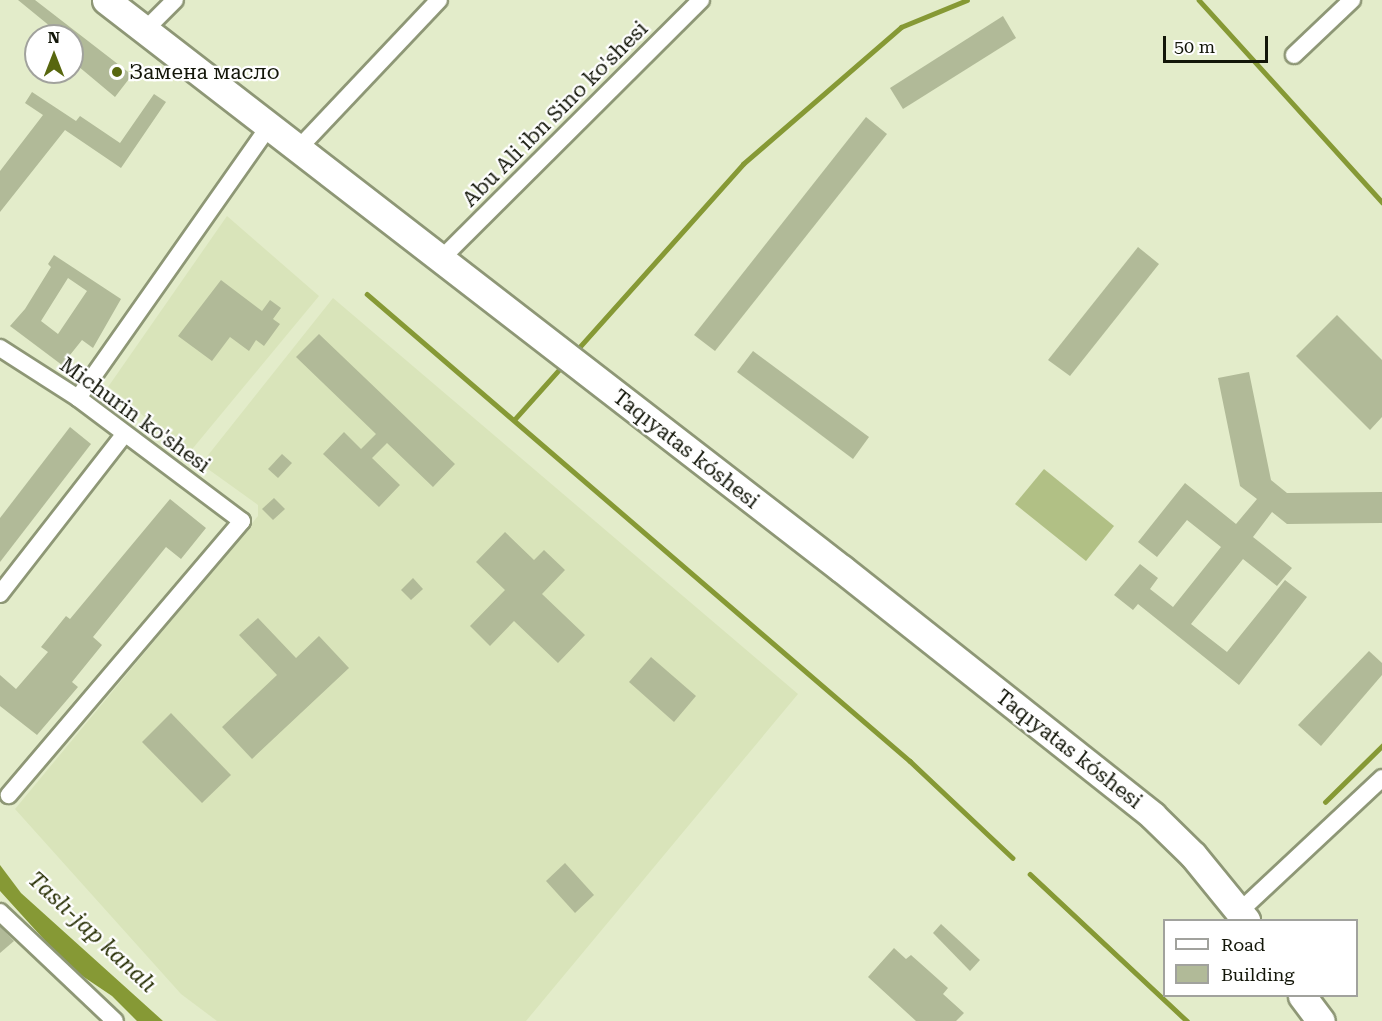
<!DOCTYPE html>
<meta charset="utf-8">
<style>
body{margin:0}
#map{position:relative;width:1382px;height:1021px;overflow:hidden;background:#e3ecca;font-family:"Roboto Serif",serif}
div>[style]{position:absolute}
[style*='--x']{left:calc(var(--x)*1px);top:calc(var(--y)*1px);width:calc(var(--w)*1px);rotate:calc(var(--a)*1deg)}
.built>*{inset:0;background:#d9e4ba}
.green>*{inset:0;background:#b1c085}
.water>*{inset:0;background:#869935}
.stream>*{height:4.5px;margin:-2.25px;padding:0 2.25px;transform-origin:2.25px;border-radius:2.25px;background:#869935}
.building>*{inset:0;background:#b1ba98}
.roads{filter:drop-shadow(2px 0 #8e9776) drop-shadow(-2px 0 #8e9776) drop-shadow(0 2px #8e9776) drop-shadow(0 -2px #8e9776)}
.street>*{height:16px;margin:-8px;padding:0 8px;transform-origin:8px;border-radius:8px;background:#fff}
.primary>*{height:27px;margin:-13.5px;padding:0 13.5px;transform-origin:13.5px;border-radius:13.5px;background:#fff}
.dots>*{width:16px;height:16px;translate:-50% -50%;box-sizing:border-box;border:3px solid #fff;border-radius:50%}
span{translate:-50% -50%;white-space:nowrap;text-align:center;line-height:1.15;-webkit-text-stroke:4.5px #fff;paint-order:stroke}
.poi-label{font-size:21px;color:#131609}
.left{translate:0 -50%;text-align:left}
.street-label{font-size:21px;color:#131609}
.water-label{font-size:22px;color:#283005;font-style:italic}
.legend{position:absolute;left:1163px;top:919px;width:195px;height:78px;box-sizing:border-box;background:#fff;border:2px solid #a1a29d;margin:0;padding:8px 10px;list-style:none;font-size:18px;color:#131609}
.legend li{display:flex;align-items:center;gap:12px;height:30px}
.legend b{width:30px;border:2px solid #a1a29d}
.north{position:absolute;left:24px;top:24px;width:60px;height:60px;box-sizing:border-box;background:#fff;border:2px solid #a1a29d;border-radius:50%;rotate:0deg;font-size:16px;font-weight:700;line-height:24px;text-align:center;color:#131609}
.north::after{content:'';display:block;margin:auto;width:21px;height:27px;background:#58670f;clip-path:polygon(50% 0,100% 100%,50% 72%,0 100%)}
.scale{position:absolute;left:1163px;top:36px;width:105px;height:27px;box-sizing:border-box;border:3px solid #131609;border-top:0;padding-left:8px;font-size:18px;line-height:21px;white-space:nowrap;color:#131609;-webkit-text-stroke:4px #fff;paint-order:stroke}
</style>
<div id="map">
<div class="built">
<div style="clip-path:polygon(227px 216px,319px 296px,189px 453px,108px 387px)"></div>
<div style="clip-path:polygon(333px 298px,798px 694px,526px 1021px,217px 1021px,181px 994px,15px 809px,258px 516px,258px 505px,201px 464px)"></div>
</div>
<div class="green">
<div style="clip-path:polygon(1044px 469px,1114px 526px,1086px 561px,1015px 504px)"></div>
</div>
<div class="water">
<div style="clip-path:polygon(0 865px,21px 893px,163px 1021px,137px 1021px,112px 996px,69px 967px,0 891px)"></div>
</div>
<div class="stream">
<div style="--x:1199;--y:0;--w:273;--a:47.8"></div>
<div style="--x:367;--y:294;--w:716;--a:40.7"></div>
<div style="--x:910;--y:761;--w:141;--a:43.3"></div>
<div style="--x:576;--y:351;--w:251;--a:-48.2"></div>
<div style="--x:743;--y:164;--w:209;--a:-40.9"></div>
<div style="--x:901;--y:27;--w:71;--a:-22.2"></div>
<div style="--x:514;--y:420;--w:75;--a:-48.2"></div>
<div style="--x:1325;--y:802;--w:80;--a:-44.5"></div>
<div style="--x:1030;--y:874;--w:215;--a:43.1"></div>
</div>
<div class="building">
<div style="clip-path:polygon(18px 0,35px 0,132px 75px,115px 97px,72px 61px,72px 36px,62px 36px)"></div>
<div style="clip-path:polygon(1003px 16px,1016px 38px,903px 109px,890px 88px)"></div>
<div style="clip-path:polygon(32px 92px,76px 121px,80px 116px,120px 143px,154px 94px,166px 102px,121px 168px,65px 130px,0 212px,0 171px,43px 115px,25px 103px)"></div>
<div style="clip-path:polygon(866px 117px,887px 134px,715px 351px,694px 335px)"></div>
<div style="clip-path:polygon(1138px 247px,1159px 264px,1070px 376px,1048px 360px)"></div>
<div style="clip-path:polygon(evenodd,54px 255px,121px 299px,93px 348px,82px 340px,62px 365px,10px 326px,25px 309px,51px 267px,48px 264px,54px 255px,68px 278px,87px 291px,58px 334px,41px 321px,68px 278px)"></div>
<div style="clip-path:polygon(221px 280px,262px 311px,270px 300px,281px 308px,273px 319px,280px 324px,264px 346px,256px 340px,249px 351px,230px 337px,212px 361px,178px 336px)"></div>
<div style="clip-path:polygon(1337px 315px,1382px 360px,1382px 417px,1370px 430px,1296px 356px)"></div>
<div style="clip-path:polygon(319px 334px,455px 464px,433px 487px,387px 443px,372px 458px,400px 485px,379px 507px,323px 454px,344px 432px,361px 449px,376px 434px,296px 357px)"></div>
<div style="clip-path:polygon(753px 351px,869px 437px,853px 459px,737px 372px)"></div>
<div style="clip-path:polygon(1249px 372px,1271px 480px,1287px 493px,1382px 492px,1382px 523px,1287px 524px,1272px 512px,1253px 537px,1292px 568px,1277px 586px,1243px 559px,1191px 624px,1227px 652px,1285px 580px,1307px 597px,1239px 685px,1138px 604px,1133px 610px,1114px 595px,1140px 564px,1158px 578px,1150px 589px,1173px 607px,1221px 547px,1187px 520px,1157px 557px,1138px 542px,1185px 483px,1236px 524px,1257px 499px,1240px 486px,1218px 378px)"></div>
<div style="clip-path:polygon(70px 427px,91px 444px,0 562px,0 518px)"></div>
<div style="clip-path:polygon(282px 454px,292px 463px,278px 478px,268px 469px)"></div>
<div style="clip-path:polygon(274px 498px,285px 509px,273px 520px,262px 509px)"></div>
<div style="clip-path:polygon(170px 499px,206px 528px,181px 559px,166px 547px,127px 595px,93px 637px,102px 645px,72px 682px,78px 687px,37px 735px,0 706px,0 675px,16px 689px,48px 652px,41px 647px,66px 616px,70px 619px)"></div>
<div style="clip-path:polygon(505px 532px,534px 560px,544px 550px,565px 570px,542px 594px,585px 635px,558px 663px,514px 621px,490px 646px,470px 626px,505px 590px,476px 562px)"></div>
<div style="clip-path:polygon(413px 578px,423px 589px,411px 600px,401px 590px)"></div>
<div style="clip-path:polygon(258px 618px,296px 658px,319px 636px,349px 668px,252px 759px,222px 727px,277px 675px,239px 635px)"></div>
<div style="clip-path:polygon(1369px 651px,1382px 663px,1382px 675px,1321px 746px,1298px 725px)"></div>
<div style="clip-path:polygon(651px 657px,696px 696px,674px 722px,629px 682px)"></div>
<div style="clip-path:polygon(171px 713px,231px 775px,202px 803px,142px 742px)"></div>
<div style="clip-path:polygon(565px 863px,594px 895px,575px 913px,546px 881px)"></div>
<div style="clip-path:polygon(941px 924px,980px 960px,970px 971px,933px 933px)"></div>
<div style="clip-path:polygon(0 926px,14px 941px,0 953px)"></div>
<div style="clip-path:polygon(894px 948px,906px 959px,911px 955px,948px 988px,943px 994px,964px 1013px,956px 1021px,916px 1021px,868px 977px)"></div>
</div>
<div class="roads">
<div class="street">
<div style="--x:145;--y:30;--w:42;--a:-45"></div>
<div style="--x:1294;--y:55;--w:80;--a:-43.5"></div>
<div style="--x:298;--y:149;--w:205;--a:-46.6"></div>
<div style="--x:441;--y:259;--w:367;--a:-44.9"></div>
<div style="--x:0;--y:348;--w:93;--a:32.7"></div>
<div style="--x:78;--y:398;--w:205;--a:36.9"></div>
<div style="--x:242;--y:521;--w:360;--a:130.4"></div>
<div style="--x:78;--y:398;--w:332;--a:-54.9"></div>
<div style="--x:0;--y:594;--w:202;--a:-52.1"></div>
<div style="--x:0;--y:912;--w:158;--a:43.5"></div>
<div style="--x:1239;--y:912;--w:196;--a:-43.1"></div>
</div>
<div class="primary">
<div style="--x:106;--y:0;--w:930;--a:37.71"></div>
<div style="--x:842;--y:569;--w:396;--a:38.4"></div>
<div style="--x:1152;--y:815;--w:57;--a:44.3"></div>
<div style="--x:1193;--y:855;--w:84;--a:50.8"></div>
<div style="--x:1302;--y:996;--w:31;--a:53"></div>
</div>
</div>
<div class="dots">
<div style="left:117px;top:72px;background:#58670f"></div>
</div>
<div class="poi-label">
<span class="left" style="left:129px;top:72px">Замена масло</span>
</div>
<div class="street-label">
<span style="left:555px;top:114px;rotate:-45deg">Abu Ali ibn Sino ko'shesi</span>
<span style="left:135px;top:415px;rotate:36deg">Michurin ko'shesi</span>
<span style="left:686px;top:449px;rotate:38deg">Taqıyatas kóshesi</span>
<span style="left:1069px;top:749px;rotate:38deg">Taqıyatas kóshesi</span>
</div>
<div class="water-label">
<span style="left:92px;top:932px;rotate:43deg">Taslı-jap kanalı</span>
</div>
<ul class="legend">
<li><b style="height:8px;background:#fff"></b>Road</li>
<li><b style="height:16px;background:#b1ba98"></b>Building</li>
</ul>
<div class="north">N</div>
<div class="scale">50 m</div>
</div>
